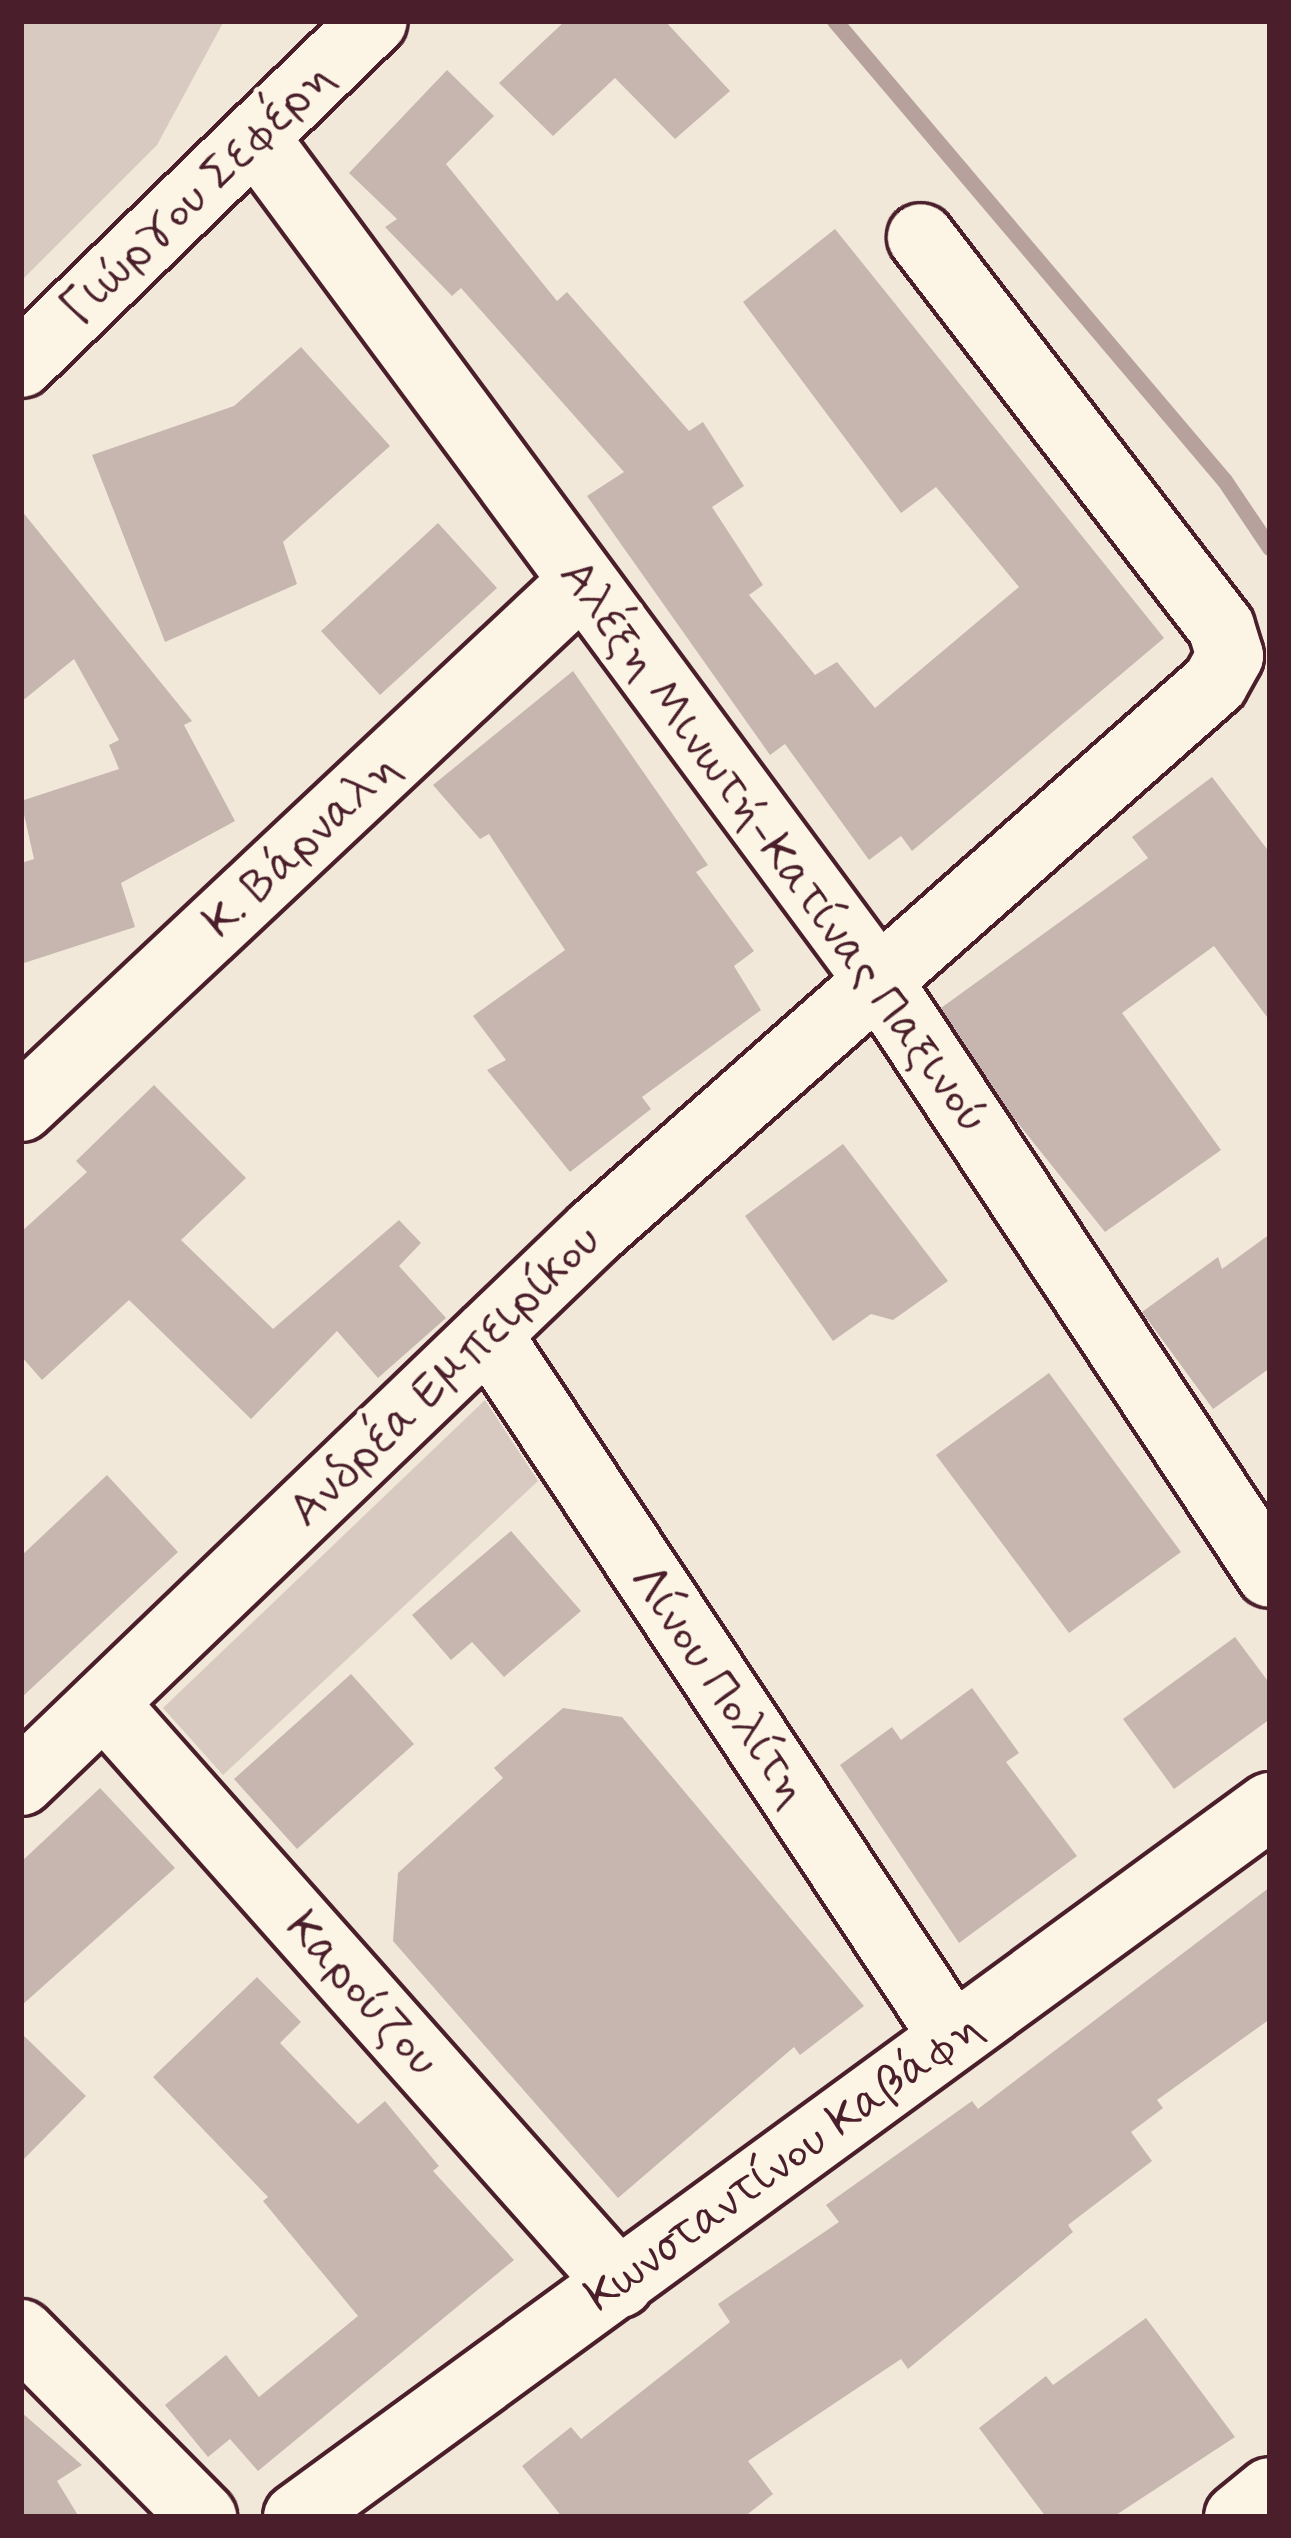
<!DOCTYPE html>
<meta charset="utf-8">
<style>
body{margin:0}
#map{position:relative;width:1291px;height:2538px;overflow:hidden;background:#f1e8da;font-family:Mynerve,sans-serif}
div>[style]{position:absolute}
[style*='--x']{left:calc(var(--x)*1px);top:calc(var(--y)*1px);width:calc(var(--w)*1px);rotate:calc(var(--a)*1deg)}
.green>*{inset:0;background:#d8cac0}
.stream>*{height:16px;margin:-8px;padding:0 8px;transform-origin:8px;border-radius:8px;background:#b6a19c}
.building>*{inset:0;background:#c7b6af}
.roads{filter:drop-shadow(3px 0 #4a1f2b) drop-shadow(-3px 0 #4a1f2b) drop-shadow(0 3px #4a1f2b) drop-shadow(0 -3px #4a1f2b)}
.minor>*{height:66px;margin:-33px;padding:0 33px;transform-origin:33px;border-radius:33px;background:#fcf5e5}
span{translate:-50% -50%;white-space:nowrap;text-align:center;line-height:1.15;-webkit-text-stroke:10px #fcf5e5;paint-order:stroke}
.street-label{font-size:48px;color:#4a1f2b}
.frame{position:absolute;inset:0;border:24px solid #4a1f2b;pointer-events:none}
</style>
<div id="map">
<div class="green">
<div style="clip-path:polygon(21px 21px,224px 21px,157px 145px,21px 281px)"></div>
<div style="clip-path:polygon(485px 1400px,538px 1481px,223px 1775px,163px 1708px)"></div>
</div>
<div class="stream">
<div style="--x:835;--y:21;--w:603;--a:49.71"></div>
<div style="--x:1225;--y:481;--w:81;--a:56.1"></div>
</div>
<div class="building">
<div style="clip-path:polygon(565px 21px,665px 21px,730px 91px,675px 139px,615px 78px,553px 136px,499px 83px)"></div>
<div style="clip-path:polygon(447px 70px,494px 116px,446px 164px,557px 301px,567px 292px,689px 431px,703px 422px,744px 486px,712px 507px,763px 585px,749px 595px,815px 675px,837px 662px,875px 708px,1019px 587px,936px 487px,901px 513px,743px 302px,835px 229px,1164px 638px,912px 851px,901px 836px,869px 860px,785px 744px,770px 755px,587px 496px,624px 472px,461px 288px,452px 296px,385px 227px,397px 219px,349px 173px)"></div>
<div style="clip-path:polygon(301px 347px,390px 446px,283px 542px,297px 584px,165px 642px,92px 455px,234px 406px)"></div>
<div style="clip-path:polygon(21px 510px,192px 721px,184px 725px,235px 821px,121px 883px,135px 927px,21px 964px,21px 863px,34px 859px,21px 801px,119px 769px,109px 745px,119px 740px,74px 659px,21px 702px)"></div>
<div style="clip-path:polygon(438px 523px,497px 588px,380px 695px,321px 631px)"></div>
<div style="clip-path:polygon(573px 671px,708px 865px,696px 872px,754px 951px,734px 966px,761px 1010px,642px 1097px,651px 1109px,570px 1172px,487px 1070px,506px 1060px,473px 1016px,565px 950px,489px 834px,480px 839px,433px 785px)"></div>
<div style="clip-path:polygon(1212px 777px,1270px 853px,1270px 1021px,1214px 946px,1122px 1013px,1221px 1150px,1105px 1232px,1013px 1117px,941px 1008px,1148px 858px,1132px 837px)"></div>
<div style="clip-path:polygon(154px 1085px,246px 1178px,181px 1240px,273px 1329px,399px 1220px,421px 1243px,399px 1266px,446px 1318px,378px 1378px,337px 1331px,251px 1419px,129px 1300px,42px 1380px,21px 1356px,21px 1232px,87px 1172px,76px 1161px)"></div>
<div style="clip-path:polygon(843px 1144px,948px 1281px,893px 1320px,871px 1314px,833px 1341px,745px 1216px)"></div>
<div style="clip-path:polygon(1270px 1234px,1270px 1368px,1213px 1409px,1142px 1312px,1218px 1257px,1222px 1269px)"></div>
<div style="clip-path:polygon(1049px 1373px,1181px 1552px,1069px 1633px,936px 1455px)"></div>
<div style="clip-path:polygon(107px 1475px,178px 1552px,21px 1698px,21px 1556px)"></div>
<div style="clip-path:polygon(511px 1531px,581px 1611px,504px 1677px,472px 1642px,451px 1660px,412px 1615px)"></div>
<div style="clip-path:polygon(1235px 1637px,1270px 1684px,1270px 1719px,1174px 1789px,1123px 1719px)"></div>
<div style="clip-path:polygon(351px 1674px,414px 1744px,297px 1849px,234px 1779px)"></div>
<div style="clip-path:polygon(972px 1688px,1019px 1753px,1006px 1762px,1077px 1856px,959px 1943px,840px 1765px,892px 1727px,901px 1740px)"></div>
<div style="clip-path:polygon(563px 1708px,622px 1717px,864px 2006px,800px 2055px,794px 2047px,618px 2198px,393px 1941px,398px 1873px,503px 1778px,494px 1768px)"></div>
<div style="clip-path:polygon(100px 1788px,175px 1868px,21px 2006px,21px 1862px)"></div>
<div style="clip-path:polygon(1270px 1887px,1270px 2019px,1157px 2100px,1163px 2108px,1131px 2132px,1152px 2161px,1068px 2225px,1073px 2232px,908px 2369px,901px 2359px,748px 2461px,773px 2494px,744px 2517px,562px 2517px,522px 2466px,571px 2427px,581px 2439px,730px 2322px,718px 2304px,839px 2222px,826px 2205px,972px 2101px,978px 2109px)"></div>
<div style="clip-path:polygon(257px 1977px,301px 2022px,280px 2043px,358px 2124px,385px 2101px,439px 2166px,433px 2171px,514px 2260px,258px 2471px,230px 2439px,208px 2457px,165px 2405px,226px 2355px,259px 2397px,358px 2316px,263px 2201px,268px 2197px,153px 2077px)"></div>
<div style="clip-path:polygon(21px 2033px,86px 2096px,21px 2162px)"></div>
<div style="clip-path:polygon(1146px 2318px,1235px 2437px,1113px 2517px,1046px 2517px,979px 2428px,1046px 2376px,1053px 2385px)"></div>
<div style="clip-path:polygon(21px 2412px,82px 2465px,57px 2481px,79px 2517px,21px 2517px)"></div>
</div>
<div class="roads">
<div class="minor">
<div style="--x:255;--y:137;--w:1045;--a:53.53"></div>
<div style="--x:876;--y:977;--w:715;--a:56.58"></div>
<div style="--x:21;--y:364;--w:492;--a:-44.2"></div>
<div style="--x:21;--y:1108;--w:770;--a:-43.16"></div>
<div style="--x:488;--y:1334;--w:843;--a:56.52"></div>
<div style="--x:104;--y:1703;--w:777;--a:48.39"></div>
<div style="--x:21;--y:1782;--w:796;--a:-43.83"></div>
<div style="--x:595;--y:1231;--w:827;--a:-41.47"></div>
<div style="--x:1215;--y:683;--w:31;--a:-61"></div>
<div style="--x:1230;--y:656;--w:30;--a:-107"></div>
<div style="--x:1221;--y:627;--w:492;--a:-127.6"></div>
<div style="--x:21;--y:2333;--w:259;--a:45.3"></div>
<div style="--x:297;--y:2517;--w:1205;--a:-36.16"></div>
<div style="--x:1238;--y:2517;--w:41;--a:-39.1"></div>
</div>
</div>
<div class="street-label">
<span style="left:198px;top:193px;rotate:-44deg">Γιώργου Σεφέρη</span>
<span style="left:302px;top:845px;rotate:-43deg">Κ. Βάρναλη</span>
<span style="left:774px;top:847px;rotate:54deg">Αλέξη Μινωτή-Κατίνας Παξινού</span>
<span style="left:445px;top:1376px;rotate:-44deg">Ανδρέα Εμπειρίκου</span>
<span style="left:719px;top:1686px;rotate:56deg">Λίνου Πολίτη</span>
<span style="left:362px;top:1994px;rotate:48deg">Καρούζου</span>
<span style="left:784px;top:2162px;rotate:-36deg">Κωνσταντίνου Καβάφη</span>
</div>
<div class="frame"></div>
</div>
